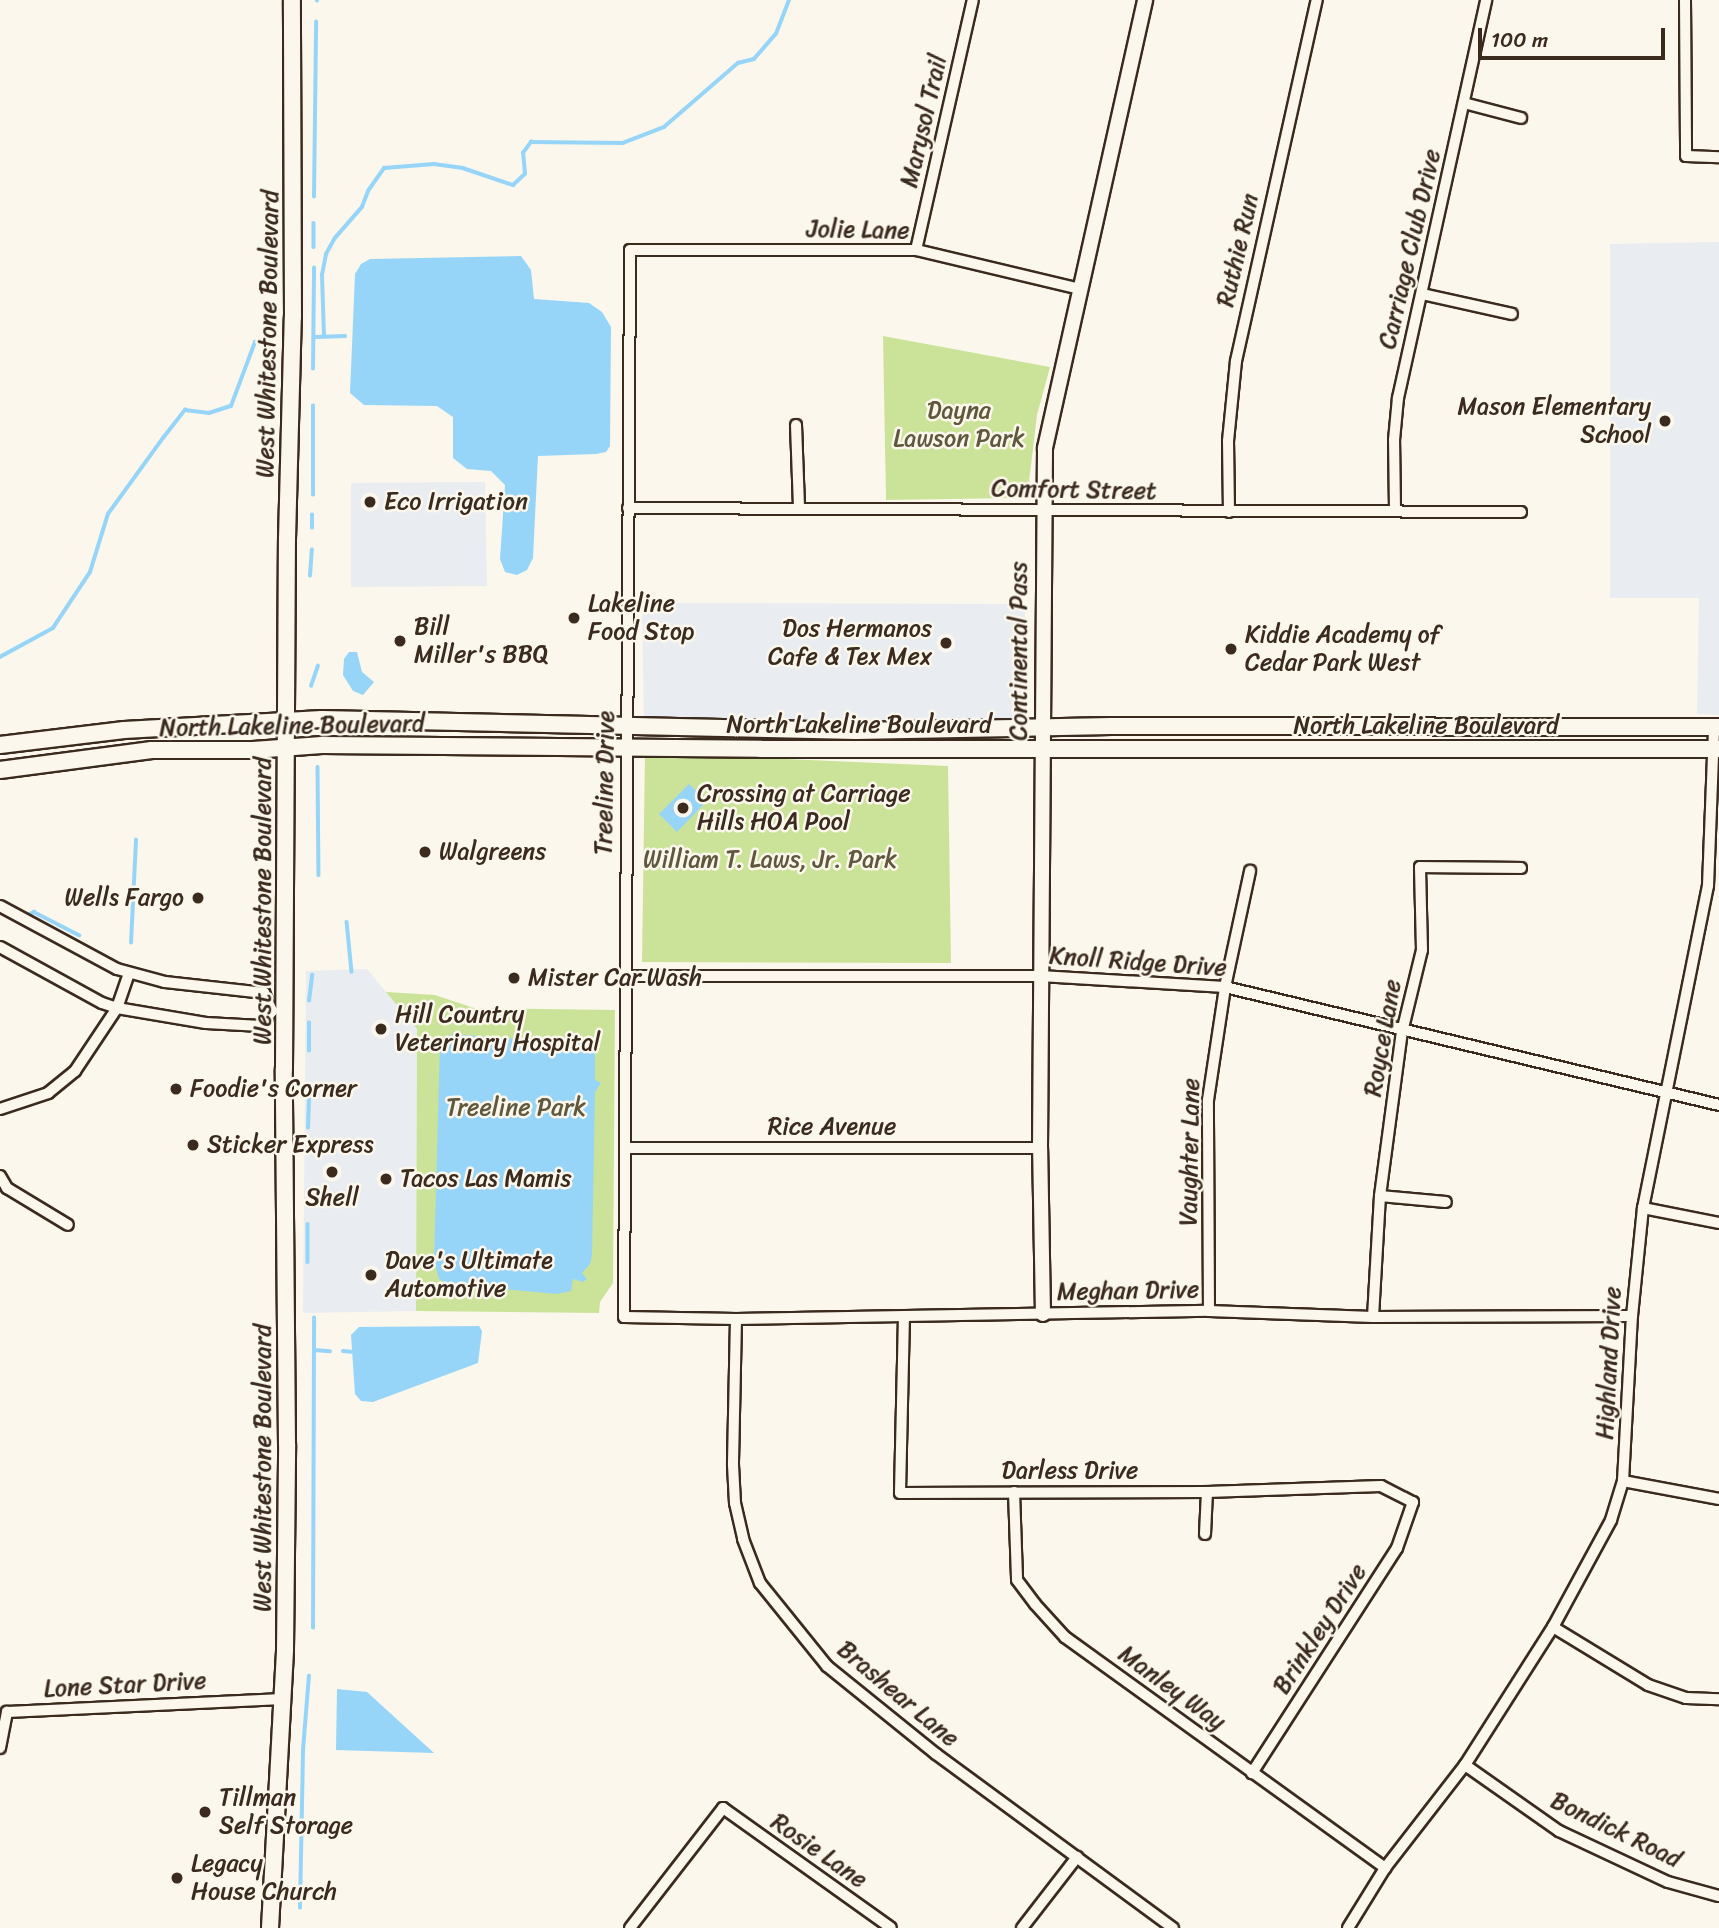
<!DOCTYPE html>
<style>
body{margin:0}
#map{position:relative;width:1719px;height:1928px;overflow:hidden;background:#fbf7ec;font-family:Sriracha,sans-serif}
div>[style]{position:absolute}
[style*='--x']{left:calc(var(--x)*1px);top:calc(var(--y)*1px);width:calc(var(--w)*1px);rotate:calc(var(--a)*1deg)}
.built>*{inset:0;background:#e9ecf0}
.green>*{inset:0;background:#cbe399}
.water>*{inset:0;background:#96d5f8}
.stream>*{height:3.5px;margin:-1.75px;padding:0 1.75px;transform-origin:1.75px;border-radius:1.75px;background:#96d5f8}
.roads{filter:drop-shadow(2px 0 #3b2a1e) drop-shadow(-2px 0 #3b2a1e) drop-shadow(0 2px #3b2a1e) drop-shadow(0 -2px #3b2a1e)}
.minor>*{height:10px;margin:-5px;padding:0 5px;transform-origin:5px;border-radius:5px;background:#fbf7ec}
.tertiary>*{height:14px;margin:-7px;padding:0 7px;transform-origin:7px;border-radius:7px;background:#fbf7ec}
.secondary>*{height:16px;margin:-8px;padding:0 8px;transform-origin:8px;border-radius:8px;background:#fbf7ec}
.dots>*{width:19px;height:19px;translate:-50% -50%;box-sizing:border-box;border:4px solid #fbf7ec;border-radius:50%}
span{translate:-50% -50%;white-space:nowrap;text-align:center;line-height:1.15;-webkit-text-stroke:5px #fbf7ec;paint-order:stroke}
.street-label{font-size:24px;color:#3b2a1e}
.poi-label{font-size:24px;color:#3b2a1e}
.right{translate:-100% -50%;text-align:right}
.left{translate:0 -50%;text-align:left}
.park-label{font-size:24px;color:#5f583d}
.scale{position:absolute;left:1478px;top:28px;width:187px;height:32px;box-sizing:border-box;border:4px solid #3b2a1e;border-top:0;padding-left:9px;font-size:21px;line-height:24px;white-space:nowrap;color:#3b2a1e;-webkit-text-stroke:5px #fbf7ec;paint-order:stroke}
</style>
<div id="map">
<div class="built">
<div style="clip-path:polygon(1719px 242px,1719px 715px,1697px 714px,1699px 598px,1610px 598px,1610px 244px)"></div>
<div style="clip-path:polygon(485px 482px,487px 586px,351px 587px,351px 483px)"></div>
<div style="clip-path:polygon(642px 603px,1025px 604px,1024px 720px,644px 721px)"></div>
<div style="clip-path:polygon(367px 969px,417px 1029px,416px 1311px,303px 1313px,306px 971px)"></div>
</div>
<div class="green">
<div style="clip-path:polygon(883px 336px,1050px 367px,1037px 415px,1028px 490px,1014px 498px,886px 500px)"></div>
<div style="clip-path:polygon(645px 753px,948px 766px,951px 963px,642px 962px)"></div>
<div style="clip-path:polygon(386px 992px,435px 995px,474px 1008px,615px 1010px,613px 1283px,600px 1302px,599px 1313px,416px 1311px,417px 1029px)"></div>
</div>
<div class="water">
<div style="clip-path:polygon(521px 256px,531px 270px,534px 299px,589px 303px,602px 312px,611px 327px,610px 446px,606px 452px,596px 454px,538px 456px,533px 558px,527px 570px,517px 575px,505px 572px,500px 559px,505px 485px,491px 471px,467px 469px,453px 458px,453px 417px,437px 406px,364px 405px,350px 393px,355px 274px,361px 264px,370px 259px)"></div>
<div style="clip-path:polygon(349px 652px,357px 652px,362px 672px,374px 682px,363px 695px,353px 691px,343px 675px,344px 659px)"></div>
<div style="clip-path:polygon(689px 784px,707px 801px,677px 832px,659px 814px)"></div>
<div style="clip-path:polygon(452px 1034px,530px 1040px,582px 1038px,595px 1044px,595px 1080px,601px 1083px,595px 1092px,592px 1256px,590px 1264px,582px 1273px,587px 1279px,583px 1282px,573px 1279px,571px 1291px,557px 1294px,447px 1284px,439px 1279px,434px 1261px,440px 1042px)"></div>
<div style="clip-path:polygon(479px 1326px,482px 1331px,478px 1363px,373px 1402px,361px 1401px,355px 1394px,351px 1335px,359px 1327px)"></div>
<div style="clip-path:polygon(337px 1689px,367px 1692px,434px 1753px,336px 1750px)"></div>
</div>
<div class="stream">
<div style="--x:317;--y:1;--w:1;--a:-90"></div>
<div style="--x:314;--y:197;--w:175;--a:-89.3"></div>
<div style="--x:314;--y:223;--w:24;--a:90"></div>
<div style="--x:324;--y:336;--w:61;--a:-91.9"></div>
<div style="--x:322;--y:275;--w:21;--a:-79"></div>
<div style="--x:326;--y:254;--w:18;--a:-61"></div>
<div style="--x:335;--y:238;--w:41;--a:-48.9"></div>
<div style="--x:362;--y:207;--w:17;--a:-69"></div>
<div style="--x:368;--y:191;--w:28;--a:-55"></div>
<div style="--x:384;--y:168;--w:50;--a:-4.6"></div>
<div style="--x:434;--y:164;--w:29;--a:8"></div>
<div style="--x:463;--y:168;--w:53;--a:18.8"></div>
<div style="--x:513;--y:185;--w:16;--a:-43"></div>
<div style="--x:525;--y:174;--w:21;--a:-95"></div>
<div style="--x:523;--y:153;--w:14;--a:-54"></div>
<div style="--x:531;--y:142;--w:92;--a:0.6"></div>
<div style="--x:623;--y:143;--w:44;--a:-21.3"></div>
<div style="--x:664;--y:127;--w:98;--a:-40.9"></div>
<div style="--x:738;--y:63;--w:16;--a:-14"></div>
<div style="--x:754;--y:59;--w:33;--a:-49"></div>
<div style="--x:776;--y:34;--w:36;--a:-69"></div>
<div style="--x:316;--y:337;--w:29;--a:-2"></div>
<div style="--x:313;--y:369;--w:101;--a:-89.4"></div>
<div style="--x:313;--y:495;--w:89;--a:-90"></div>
<div style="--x:312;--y:528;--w:13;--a:-90"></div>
<div style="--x:310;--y:576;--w:26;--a:-86"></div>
<div style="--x:0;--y:657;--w:60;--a:-28.7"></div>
<div style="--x:53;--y:628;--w:67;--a:-56.5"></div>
<div style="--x:90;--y:572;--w:61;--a:-72.8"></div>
<div style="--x:108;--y:514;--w:94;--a:-54.1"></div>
<div style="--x:163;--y:438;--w:36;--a:-52"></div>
<div style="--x:185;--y:410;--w:24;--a:7"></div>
<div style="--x:209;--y:413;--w:23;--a:-18"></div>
<div style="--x:231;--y:406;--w:68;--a:-69.4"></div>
<div style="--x:255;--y:342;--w:14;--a:-17"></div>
<div style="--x:311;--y:686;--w:21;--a:-71"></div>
<div style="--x:318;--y:767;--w:108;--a:89.5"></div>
<div style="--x:28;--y:915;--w:7;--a:-27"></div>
<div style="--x:34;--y:912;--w:51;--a:27.1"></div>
<div style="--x:347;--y:922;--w:50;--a:84.3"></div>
<div style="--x:131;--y:943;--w:103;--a:-87.2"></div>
<div style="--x:309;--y:1001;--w:26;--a:-83"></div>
<div style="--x:309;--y:1051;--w:28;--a:-90"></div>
<div style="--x:308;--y:1128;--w:36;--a:-88"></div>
<div style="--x:308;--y:1224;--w:38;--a:90"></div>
<div style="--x:314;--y:1350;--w:16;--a:4"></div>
<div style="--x:343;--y:1351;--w:11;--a:5"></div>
<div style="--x:313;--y:1628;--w:310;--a:-89.8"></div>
<div style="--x:300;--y:1908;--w:158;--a:-88.9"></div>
<div style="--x:303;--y:1750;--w:74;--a:-85.4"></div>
</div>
<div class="roads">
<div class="minor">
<div style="--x:1685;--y:0;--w:156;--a:89.6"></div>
<div style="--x:1686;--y:156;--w:33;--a:2"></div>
<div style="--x:1464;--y:103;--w:59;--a:14.7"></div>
<div style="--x:916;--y:250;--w:256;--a:-77.2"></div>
<div style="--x:1080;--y:289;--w:169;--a:-166.6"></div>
<div style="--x:916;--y:250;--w:286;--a:180"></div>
<div style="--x:630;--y:250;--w:1067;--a:90.32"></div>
<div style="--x:624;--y:1317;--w:112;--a:1"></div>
<div style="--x:736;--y:1319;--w:473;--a:-1"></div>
<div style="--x:1209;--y:1311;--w:164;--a:2.1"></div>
<div style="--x:1373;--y:1317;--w:259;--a:-0.2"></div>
<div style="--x:1422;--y:294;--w:92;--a:12.5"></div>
<div style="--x:796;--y:425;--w:83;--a:87.9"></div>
<div style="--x:628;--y:508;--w:893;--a:0.26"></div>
<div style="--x:1395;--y:509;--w:69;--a:-90.8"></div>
<div style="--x:1394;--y:440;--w:42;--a:-84.6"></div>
<div style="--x:1398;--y:398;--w:408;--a:-77.5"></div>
<div style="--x:1229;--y:512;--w:71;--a:-90.8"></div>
<div style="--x:1228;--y:441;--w:80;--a:-84.3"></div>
<div style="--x:1236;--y:361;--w:370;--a:-77.4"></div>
<div style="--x:0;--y:906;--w:133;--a:28.3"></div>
<div style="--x:117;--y:969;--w:50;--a:15.2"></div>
<div style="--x:165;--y:982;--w:100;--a:6.3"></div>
<div style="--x:264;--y:993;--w:20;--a:66"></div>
<div style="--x:0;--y:947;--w:116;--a:28.8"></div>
<div style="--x:102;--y:1003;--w:16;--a:18"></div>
<div style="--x:117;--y:1008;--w:90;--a:9.6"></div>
<div style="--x:206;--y:1023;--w:55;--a:3.1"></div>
<div style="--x:261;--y:1026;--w:19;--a:-54"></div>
<div style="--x:625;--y:976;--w:415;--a:0"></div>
<div style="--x:1040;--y:976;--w:185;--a:3.4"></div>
<div style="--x:1225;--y:987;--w:508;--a:13.43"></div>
<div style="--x:0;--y:1109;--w:51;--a:-18.4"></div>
<div style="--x:48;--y:1093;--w:35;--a:-39"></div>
<div style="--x:75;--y:1071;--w:76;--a:-56.3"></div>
<div style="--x:117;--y:1008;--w:37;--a:-71"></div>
<div style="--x:625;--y:1148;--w:415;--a:0"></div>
<div style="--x:0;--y:1176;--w:14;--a:60"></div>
<div style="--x:7;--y:1188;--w:71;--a:31.2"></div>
<div style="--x:1380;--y:1196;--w:66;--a:5.2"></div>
<div style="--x:1643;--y:1208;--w:77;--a:11.2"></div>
<div style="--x:1209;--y:1311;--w:211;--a:-90.3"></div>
<div style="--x:1208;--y:1100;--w:114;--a:-81.4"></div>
<div style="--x:1225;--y:987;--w:119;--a:-77.8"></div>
<div style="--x:904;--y:1316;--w:177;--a:91.3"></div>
<div style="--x:900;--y:1493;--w:307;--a:-0.2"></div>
<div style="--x:1207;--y:1492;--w:174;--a:-2"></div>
<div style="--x:1381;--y:1486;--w:36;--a:27"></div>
<div style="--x:1413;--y:1502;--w:49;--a:109.2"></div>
<div style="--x:1397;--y:1548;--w:268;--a:122.8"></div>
<div style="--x:1373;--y:1317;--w:121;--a:-86.7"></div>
<div style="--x:1380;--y:1196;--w:165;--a:-82.4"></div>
<div style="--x:1402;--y:1032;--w:84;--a:-76.3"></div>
<div style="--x:1422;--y:950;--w:83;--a:-91.4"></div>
<div style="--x:1420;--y:867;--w:101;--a:0.6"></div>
<div style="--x:736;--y:1319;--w:146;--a:91.2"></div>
<div style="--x:733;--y:1465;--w:38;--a:87"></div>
<div style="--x:735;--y:1503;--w:37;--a:77"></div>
<div style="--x:743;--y:1539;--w:47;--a:68.9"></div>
<div style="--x:760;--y:1583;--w:107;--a:51.1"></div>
<div style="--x:827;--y:1666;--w:140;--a:38.9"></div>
<div style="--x:936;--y:1754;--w:294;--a:36.3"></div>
<div style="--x:1623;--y:1481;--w:98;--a:10.6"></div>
<div style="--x:1014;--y:1492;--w:88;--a:88"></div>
<div style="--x:1017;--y:1580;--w:30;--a:53"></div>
<div style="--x:1035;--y:1604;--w:45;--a:47.7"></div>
<div style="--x:1065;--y:1637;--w:395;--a:35.8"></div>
<div style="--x:1205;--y:1534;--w:42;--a:-87.3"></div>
<div style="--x:1553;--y:1627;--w:111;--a:31.4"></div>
<div style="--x:1648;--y:1685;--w:40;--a:18.9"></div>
<div style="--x:1686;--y:1698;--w:33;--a:2"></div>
<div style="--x:0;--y:1748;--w:37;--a:-79"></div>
<div style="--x:7;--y:1712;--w:276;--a:-2.7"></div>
<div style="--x:1465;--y:1765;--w:115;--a:35.1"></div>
<div style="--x:1559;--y:1831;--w:120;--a:25.1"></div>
<div style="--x:1668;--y:1882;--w:53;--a:15.4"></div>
<div style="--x:630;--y:1928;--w:152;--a:-52.2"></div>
<div style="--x:723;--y:1808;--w:206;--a:35.5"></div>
<div style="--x:1022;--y:1928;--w:90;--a:-52.2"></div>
<div style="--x:1348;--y:1928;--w:70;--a:-58.3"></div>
<div style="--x:1385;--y:1868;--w:130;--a:-52.2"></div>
<div style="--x:1465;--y:1765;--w:164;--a:-57.5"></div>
<div style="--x:1553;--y:1627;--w:122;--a:-61.5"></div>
<div style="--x:1611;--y:1520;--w:41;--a:-72.9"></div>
<div style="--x:1623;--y:1481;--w:165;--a:-86.9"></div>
<div style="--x:1632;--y:1316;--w:109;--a:-84.2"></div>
<div style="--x:1643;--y:1208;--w:328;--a:-78.6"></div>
<div style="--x:1708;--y:886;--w:159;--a:-87.8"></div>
</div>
<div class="tertiary">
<div style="--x:1043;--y:1314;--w:166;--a:-91"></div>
<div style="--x:1040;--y:1148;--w:700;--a:-89.59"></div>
<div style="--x:1045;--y:448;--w:459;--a:-77.4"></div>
</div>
<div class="secondary">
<div style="--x:0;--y:745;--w:125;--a:-6.9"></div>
<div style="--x:124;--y:730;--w:198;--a:-3.2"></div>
<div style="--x:322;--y:719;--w:534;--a:1.29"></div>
<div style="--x:856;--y:731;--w:255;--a:-1.1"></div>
<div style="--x:1111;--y:726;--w:608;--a:0.09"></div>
<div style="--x:0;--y:770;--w:153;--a:-7.5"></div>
<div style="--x:152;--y:750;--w:101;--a:0"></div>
<div style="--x:253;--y:750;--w:69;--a:-4.1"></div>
<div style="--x:322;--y:745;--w:439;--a:0.5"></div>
<div style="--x:761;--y:749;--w:958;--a:0"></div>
<div style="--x:270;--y:1928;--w:278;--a:-86.9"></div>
<div style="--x:285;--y:1650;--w:206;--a:-89.4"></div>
<div style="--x:287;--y:1444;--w:375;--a:-90.5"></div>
<div style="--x:284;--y:1069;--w:530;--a:-89.68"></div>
<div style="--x:287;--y:539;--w:222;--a:-88.5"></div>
<div style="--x:293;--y:317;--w:317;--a:-90.2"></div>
</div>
</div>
<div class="dots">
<div style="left:1665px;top:421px;background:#3b2a1e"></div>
<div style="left:370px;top:502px;background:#3b2a1e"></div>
<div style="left:574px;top:618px;background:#3b2a1e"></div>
<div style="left:400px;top:641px;background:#3b2a1e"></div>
<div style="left:946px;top:643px;background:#3b2a1e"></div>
<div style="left:1231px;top:649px;background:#3b2a1e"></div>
<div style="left:683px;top:808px;background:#3b2a1e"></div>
<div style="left:425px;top:852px;background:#3b2a1e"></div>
<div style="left:198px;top:898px;background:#3b2a1e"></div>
<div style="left:514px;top:978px;background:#3b2a1e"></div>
<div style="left:381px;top:1029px;background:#3b2a1e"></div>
<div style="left:176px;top:1089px;background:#3b2a1e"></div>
<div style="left:193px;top:1145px;background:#3b2a1e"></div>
<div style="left:332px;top:1172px;background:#3b2a1e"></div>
<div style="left:386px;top:1179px;background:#3b2a1e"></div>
<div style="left:371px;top:1275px;background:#3b2a1e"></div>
<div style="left:205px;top:1812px;background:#3b2a1e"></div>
<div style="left:177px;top:1878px;background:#3b2a1e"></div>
</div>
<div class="street-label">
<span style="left:924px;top:121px;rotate:-77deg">Marysol Trail</span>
<span style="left:858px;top:230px;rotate:1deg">Jolie Lane</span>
<span style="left:1410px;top:249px;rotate:-77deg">Carriage Club Drive</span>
<span style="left:1238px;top:250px;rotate:-77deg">Ruthie Run</span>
<span style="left:268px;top:334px;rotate:-89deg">West Whitestone Boulevard</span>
<span style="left:1074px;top:490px;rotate:1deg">Comfort Street</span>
<span style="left:1019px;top:651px;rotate:-90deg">Continental Pass</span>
<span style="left:859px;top:725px">North Lakeline Boulevard</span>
<span style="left:292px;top:726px;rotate:-1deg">North Lakeline Boulevard</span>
<span style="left:1426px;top:726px">North Lakeline Boulevard</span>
<span style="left:605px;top:783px;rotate:-89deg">Treeline Drive</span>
<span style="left:263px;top:901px;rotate:-90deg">West Whitestone Boulevard</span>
<span style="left:1138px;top:962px;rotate:4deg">Knoll Ridge Drive</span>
<span style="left:1383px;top:1038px;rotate:-80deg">Royce Lane</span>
<span style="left:832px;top:1127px">Rice Avenue</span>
<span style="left:1190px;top:1152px;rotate:-89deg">Vaughter Lane</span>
<span style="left:1128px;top:1291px;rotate:-1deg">Meghan Drive</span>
<span style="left:1609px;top:1363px;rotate:-87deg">Highland Drive</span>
<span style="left:263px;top:1468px;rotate:-90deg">West Whitestone Boulevard</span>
<span style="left:1070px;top:1471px">Darless Drive</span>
<span style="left:1320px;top:1629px;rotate:-57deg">Brinkley Drive</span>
<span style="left:125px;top:1685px;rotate:-3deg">Lone Star Drive</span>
<span style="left:1172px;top:1688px;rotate:36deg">Manley Way</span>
<span style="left:898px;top:1694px;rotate:40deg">Brashear Lane</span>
<span style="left:1616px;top:1830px;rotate:26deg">Bondick Road</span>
<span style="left:819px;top:1851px;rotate:35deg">Rosie Lane</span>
</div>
<div class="poi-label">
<span class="right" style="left:1651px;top:421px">Mason Elementary<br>School</span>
<span class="left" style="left:384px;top:502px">Eco Irrigation</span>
<span class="left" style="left:588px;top:618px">Lakeline<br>Food Stop</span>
<span class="left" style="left:414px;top:641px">Bill<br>Miller's BBQ</span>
<span class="right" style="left:932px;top:643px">Dos Hermanos<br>Cafe &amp; Tex Mex</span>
<span class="left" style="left:1245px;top:649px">Kiddie Academy of<br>Cedar Park West</span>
<span class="left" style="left:697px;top:808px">Crossing at Carriage<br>Hills HOA Pool</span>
<span class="left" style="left:439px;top:852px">Walgreens</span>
<span class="right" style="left:184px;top:898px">Wells Fargo</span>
<span class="left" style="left:528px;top:978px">Mister Car Wash</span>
<span class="left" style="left:395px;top:1029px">Hill Country<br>Veterinary Hospital</span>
<span class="left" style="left:190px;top:1089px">Foodie's Corner</span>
<span class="left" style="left:207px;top:1145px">Sticker Express</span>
<span class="left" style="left:400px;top:1179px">Tacos Las Mamis</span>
<span style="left:332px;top:1198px">Shell</span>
<span class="left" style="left:385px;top:1275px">Dave's Ultimate<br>Automotive</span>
<span class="left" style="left:219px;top:1812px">Tillman<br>Self Storage</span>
<span class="left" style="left:191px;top:1878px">Legacy<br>House Church</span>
</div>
<div class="park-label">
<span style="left:959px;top:425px">Dayna<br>Lawson Park</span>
<span style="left:770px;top:860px">William T. Laws, Jr. Park</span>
<span style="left:516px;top:1108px">Treeline Park</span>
</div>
<div class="scale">100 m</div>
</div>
